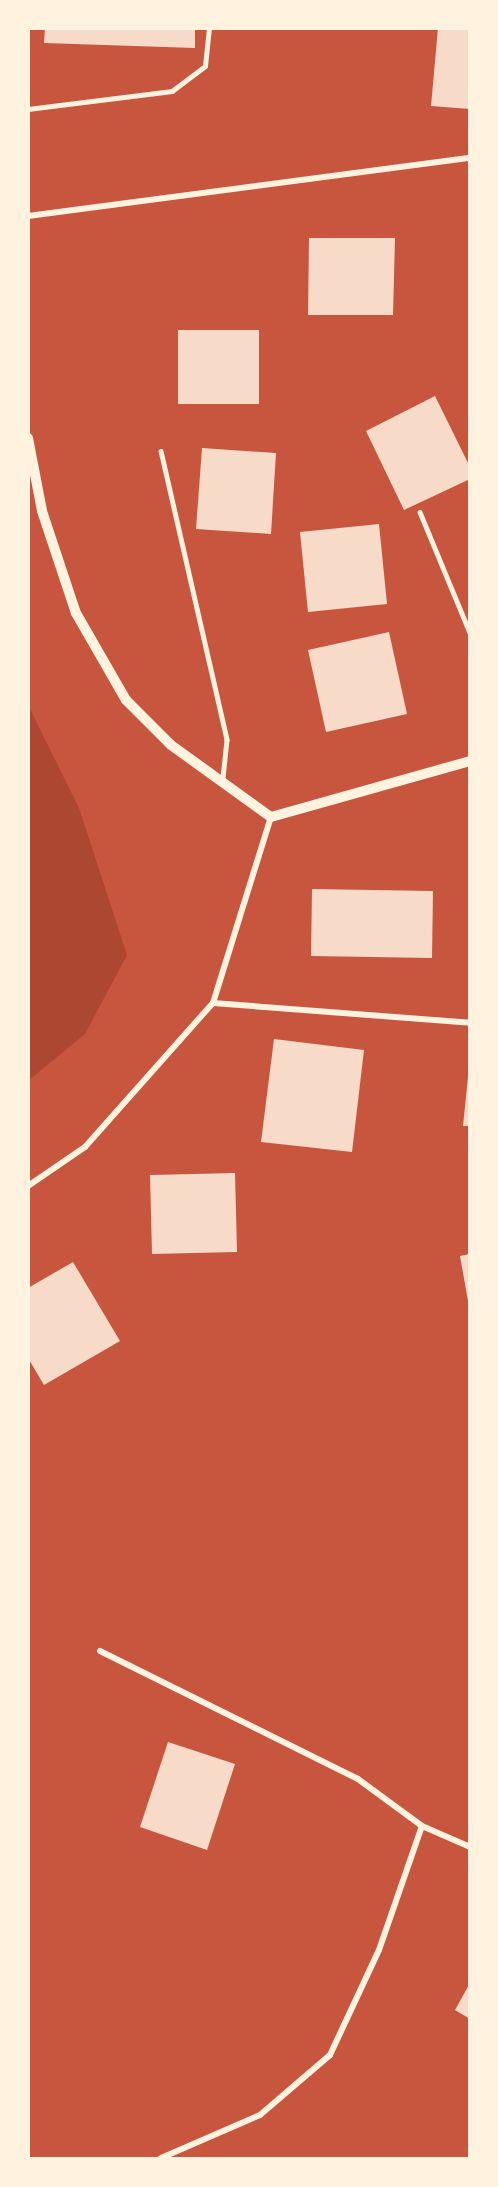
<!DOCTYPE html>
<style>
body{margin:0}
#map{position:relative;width:498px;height:2187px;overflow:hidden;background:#c8553d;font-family:"PT Sans Narrow",sans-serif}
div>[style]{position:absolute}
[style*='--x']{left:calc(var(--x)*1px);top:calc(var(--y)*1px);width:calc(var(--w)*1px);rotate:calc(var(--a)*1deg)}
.green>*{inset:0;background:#ae4732}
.building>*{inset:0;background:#f7dbc8}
.service>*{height:4.5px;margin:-2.25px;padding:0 2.25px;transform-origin:2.25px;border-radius:2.25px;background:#fff3e0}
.minor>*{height:6px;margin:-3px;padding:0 3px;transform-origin:3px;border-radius:3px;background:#fff3e0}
.tertiary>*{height:10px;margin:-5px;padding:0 5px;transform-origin:5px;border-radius:5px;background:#fff3e0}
span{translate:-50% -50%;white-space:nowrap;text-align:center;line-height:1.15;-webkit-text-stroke:6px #fff3e0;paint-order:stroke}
.frame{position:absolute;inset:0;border:30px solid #fff3e0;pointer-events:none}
</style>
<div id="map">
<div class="green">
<div style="clip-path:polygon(29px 707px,79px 808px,127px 955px,85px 1034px,29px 1080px)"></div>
</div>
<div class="building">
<div style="clip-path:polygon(45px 28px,195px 28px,195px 48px,44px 43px)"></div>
<div style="clip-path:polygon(438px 28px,470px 28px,470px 109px,431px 106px)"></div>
<div style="clip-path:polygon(309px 238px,395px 238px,393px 315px,308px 315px)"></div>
<div style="clip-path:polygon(178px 330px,259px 330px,259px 404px,178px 404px)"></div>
<div style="clip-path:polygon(435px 396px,470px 467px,470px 479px,404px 510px,366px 431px)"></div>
<div style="clip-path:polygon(202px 448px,276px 453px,271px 534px,196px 529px)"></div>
<div style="clip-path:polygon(379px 524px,387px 604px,308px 612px,300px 532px)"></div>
<div style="clip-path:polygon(389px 632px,407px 714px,326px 732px,308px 650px)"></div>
<div style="clip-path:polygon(312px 889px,433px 891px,432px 958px,311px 956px)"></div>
<div style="clip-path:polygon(274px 1039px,364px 1050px,352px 1152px,261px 1142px)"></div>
<div style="clip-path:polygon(468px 1077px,470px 1077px,470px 1126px,463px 1126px)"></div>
<div style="clip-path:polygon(235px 1173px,237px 1252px,152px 1254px,150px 1175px)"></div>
<div style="clip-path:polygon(470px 1254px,470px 1301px,468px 1301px,460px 1256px)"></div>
<div style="clip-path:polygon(73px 1262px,120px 1341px,44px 1385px,28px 1358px,28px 1288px)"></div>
<div style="clip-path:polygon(168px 1742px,235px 1764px,207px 1850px,140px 1827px)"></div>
<div style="clip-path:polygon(470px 1983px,470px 2019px,455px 2010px)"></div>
</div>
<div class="service">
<div style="--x:28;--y:109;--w:145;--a:-7.1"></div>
<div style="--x:172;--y:91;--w:41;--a:-37.1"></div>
<div style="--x:205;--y:66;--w:38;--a:-84"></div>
<div style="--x:161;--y:451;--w:296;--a:77.1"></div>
<div style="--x:227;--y:740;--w:39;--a:96"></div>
<div style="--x:420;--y:512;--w:131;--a:67.5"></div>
</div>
<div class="minor">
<div style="--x:28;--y:216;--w:446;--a:-7.5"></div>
<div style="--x:213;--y:1003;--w:258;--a:4.4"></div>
<div style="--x:28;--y:1186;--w:69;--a:-34.4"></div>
<div style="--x:85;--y:1147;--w:193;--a:-48.4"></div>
<div style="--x:213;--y:1003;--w:195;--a:-72.7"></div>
<div style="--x:100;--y:1651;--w:288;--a:26.4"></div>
<div style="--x:358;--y:1779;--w:79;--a:36.3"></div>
<div style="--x:422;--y:1826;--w:52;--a:23.6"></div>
<div style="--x:161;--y:2158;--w:108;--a:-23.5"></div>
<div style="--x:260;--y:2115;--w:92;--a:-40.6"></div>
<div style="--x:330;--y:2055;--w:116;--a:-65"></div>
<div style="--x:379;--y:1950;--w:131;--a:-70.9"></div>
</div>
<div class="tertiary">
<div style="--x:28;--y:438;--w:74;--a:79.1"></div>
<div style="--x:42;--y:511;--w:108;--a:71.6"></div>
<div style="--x:76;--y:613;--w:100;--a:60.1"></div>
<div style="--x:126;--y:700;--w:64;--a:45"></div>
<div style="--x:171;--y:745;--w:123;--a:35.8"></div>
<div style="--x:271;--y:817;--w:207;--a:-15.7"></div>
</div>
<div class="frame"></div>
</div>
